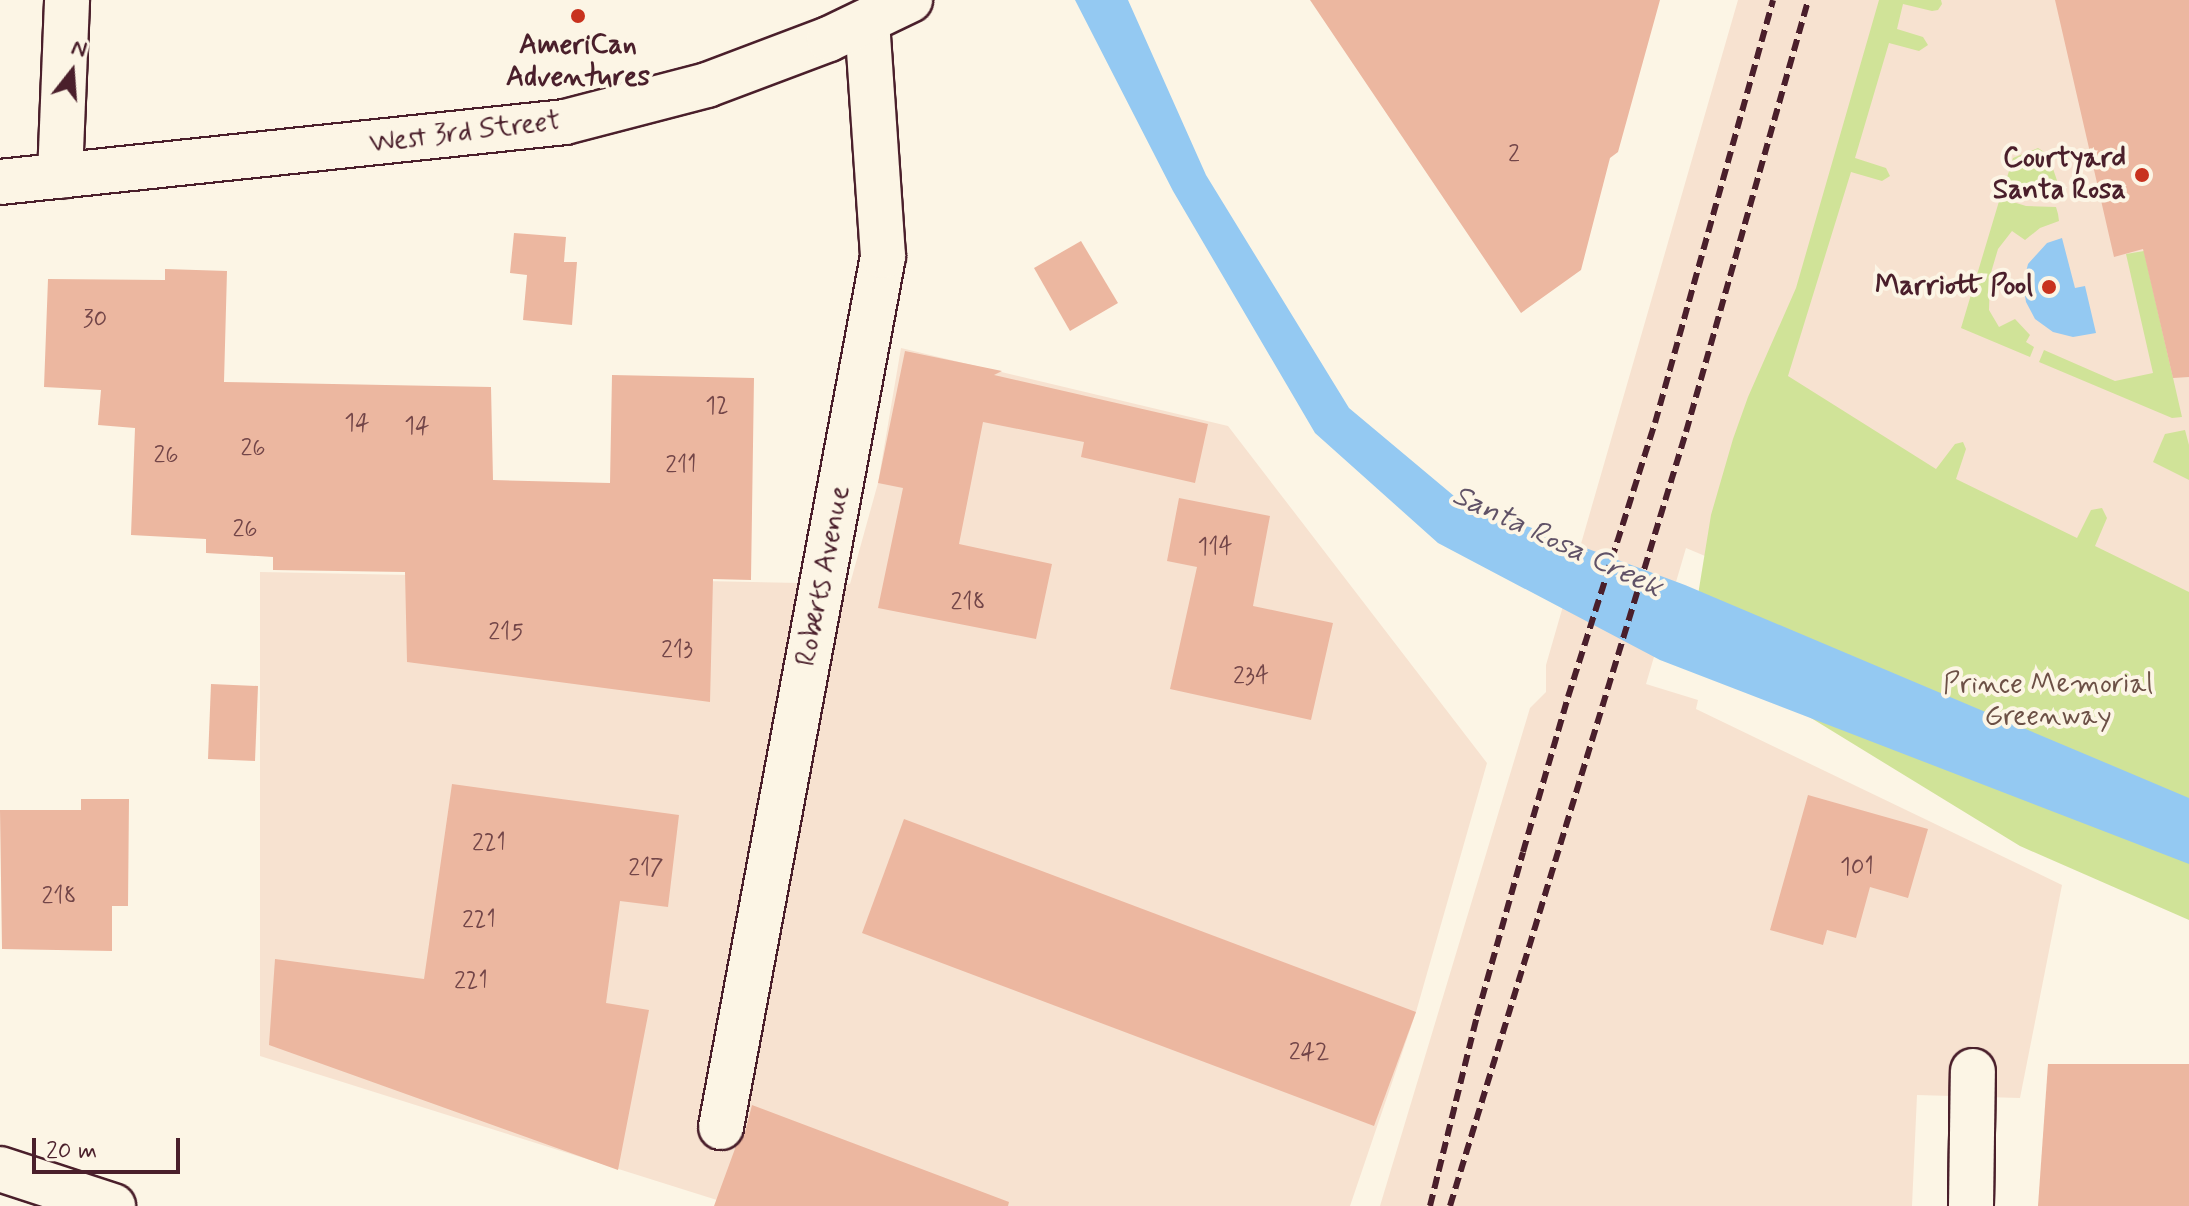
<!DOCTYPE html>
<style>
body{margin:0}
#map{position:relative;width:2189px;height:1206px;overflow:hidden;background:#fcf5e5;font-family:Mynerve,sans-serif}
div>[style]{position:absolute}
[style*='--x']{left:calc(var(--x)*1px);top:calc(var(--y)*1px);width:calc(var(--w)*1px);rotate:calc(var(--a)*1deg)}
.built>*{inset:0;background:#f7e2d0}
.green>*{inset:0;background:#d0e398}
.water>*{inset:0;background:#94c9f2}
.building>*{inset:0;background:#ecb7a0}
.roads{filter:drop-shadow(2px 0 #4a1f2b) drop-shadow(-2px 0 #4a1f2b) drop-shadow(0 2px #4a1f2b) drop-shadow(0 -2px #4a1f2b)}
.minor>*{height:44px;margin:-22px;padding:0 22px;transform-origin:22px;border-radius:22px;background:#fcf5e5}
.secondary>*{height:44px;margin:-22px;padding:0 22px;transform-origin:22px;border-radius:22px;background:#fcf5e5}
.motorway>*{height:44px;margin:-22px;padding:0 22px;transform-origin:22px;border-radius:22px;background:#fcf5e5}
.rail>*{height:6px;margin-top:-3px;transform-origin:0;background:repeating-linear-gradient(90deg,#4a1f2b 0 12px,transparent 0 18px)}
.dots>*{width:22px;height:22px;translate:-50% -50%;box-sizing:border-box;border:4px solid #fcf5e5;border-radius:50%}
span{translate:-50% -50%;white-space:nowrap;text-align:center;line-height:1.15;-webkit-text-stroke:8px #fcf5e5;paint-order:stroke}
.number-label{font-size:24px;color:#724548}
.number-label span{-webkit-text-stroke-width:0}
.poi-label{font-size:28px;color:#4a1f2b;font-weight:700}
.right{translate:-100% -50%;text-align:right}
.street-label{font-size:28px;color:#4a1f2b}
.park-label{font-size:28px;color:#6c5046}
.water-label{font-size:30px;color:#605267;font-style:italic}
.north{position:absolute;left:32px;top:32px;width:80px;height:80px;-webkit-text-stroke:6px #fcf5e5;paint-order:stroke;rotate:17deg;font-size:22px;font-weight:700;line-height:32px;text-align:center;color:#4a1f2b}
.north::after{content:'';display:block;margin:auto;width:28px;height:36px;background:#4a1f2b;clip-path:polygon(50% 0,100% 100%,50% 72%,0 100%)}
.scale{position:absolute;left:32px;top:1138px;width:148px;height:36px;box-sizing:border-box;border:4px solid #4a1f2b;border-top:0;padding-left:10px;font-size:24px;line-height:28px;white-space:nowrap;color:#4a1f2b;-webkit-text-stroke:6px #fcf5e5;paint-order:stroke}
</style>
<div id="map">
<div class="built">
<div style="clip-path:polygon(1738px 0,2189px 0,2189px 760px,1686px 548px,1646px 684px,1698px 700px,1696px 709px,2062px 885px,2020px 1098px,1917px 1095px,1912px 1206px,1380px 1206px,1530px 708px,1546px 692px,1546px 665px)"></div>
<div style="clip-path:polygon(901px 348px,1228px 426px,1487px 763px,1416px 1012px,1350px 1206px,736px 1206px,260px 1056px,260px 572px,850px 584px,878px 483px)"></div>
</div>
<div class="green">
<div style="clip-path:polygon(1879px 0,1941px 0,1942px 4px,1938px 10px,1932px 11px,1903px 4px,1897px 29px,1923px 37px,1928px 45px,1919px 51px,1889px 43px,1855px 158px,1886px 168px,1890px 176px,1882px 181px,1851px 172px,1788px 376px,1936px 469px,1955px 444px,1963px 442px,1966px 449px,1956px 479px,2077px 538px,2091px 510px,2102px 508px,2107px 518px,2095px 546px,2189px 592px,2189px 920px,2020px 846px,1690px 644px,1711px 515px,1733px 439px,1748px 397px,1796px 288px)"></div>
<div style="clip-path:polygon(2038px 148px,2052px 157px,2050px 160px,2062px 195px,2036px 195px,2005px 184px,2013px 158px)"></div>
<div style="clip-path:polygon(2000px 198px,2026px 206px,2056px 207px,2058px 214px,2059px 221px,2040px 228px,2025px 240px,2012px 231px,1998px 249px,1990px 276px,1989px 310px,1999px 327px,2015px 319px,2030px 335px,2026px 342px,2034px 347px,2030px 357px,1961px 328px)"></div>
<div style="clip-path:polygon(2144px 251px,2182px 417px,2172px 418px,2039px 362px,2044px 350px,2115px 381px,2153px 373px,2126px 254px)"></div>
<div style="clip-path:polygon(2185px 430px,2189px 445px,2189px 480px,2153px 462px,2165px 434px)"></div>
</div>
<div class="water">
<div style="clip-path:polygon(1075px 0,1128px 0,1206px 175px,1349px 408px,1460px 501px,1685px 585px,2189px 798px,2189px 864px,1660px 660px,1438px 543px,1315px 433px,1173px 191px)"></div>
<div style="clip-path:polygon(2062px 238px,2075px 288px,2085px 286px,2096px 333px,2073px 337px,2053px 332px,2035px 319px,2026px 302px,2023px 284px,2028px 264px,2047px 243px)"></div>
</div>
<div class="building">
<div style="clip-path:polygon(1310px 0,1660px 0,1618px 152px,1610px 158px,1581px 270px,1521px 313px)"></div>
<div style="clip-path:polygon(2055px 0,2189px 0,2189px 377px,2173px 378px,2143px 249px,2114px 257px)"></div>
<div style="clip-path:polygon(514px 233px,566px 237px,564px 262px,577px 262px,572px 325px,523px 320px,527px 275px,510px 273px)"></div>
<div style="clip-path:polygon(1081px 241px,1118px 303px,1070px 331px,1034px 268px)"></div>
<div style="clip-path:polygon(165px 269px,227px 271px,224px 382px,491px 387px,493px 480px,610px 483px,612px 375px,754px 378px,751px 580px,713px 579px,710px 702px,407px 662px,405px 572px,273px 570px,273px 557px,206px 553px,206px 539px,131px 535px,135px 428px,98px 425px,101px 390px,44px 387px,48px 279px,165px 280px)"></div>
<div style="clip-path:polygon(905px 351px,1002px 371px,994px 375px,1208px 424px,1195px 483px,1081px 457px,1084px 442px,983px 422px,959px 544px,1052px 564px,1036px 639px,878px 608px,903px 488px,878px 483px)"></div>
<div style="clip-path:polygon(1179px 498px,1270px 516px,1253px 606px,1333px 623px,1311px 720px,1170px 689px,1197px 567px,1167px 561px)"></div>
<div style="clip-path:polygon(211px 684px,258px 686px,255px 761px,208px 759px)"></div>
<div style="clip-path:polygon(452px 784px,679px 815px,668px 907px,620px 901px,606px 1003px,649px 1010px,618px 1170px,269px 1045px,275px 959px,424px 979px)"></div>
<div style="clip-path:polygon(1808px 795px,1928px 829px,1908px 898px,1870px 887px,1856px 938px,1827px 930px,1823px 945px,1770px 930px)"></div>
<div style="clip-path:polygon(81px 799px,129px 799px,128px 906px,112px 906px,112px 951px,2px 949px,0 810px,81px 810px)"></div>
<div style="clip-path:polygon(904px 819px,1416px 1012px,1374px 1126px,862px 933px)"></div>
<div style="clip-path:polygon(2048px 1064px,2189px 1064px,2189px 1206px,2038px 1206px)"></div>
<div style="clip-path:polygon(752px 1105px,1009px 1202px,1008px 1206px,714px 1206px,736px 1146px,745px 1132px)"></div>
</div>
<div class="roads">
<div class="minor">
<div style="--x:60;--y:176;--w:176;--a:-87.7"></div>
<div style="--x:721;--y:1127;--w:886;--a:-79.46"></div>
<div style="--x:883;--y:256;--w:235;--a:-93.9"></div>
<div style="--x:1971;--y:1206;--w:135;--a:-89.2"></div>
</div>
<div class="secondary">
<div style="--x:0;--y:182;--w:568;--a:-6.06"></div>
<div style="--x:565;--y:122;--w:147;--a:-14.6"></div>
<div style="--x:707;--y:85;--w:130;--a:-20.7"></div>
<div style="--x:829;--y:39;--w:90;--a:-25.7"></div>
</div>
<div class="motorway">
<div style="--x:0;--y:1169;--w:119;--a:18.1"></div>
</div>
</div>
<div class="rail">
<div style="--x:1430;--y:1206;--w:196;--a:-76.1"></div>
<div style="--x:1477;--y:1016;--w:170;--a:-74.3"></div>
<div style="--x:1523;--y:852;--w:161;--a:-73.8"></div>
<div style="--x:1568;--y:697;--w:287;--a:-72.4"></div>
<div style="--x:1655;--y:423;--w:439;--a:-74.4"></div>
<div style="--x:1450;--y:1206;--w:809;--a:-73.04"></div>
<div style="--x:1686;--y:432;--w:449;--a:-74.2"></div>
</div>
<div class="dots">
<div style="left:578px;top:16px;background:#c8321e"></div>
<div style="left:2142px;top:175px;background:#c8321e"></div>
<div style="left:2049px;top:287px;background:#c8321e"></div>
</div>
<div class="number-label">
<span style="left:1514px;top:155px">2</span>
<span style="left:95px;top:320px">30</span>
<span style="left:717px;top:407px">12</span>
<span style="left:357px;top:424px">14</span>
<span style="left:417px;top:427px">14</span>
<span style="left:253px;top:449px">26</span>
<span style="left:166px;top:456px">26</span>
<span style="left:681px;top:466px">211</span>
<span style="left:245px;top:530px">26</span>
<span style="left:1215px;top:548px">114</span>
<span style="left:968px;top:603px">218</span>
<span style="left:506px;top:633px">215</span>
<span style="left:677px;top:651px">213</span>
<span style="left:1251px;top:677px">234</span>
<span style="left:489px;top:844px">221</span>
<span style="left:1857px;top:868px">101</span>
<span style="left:646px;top:869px">217</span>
<span style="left:59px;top:897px">218</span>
<span style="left:479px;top:921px">221</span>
<span style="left:471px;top:982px">221</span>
<span style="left:1309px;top:1053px">242</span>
</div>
<div class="poi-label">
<span style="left:578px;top:62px">AmeriCan<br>Adventures</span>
<span class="right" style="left:2126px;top:175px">Courtyard<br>Santa Rosa</span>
<span class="right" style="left:2033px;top:287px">Marriott Pool</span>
</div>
<div class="street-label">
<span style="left:465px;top:133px;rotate:-7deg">West 3rd Street</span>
<span style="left:824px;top:576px;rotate:-79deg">Roberts Avenue</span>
</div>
<div class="park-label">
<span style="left:2048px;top:701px">Prince Memorial<br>Greenway</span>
</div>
<div class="water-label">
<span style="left:1557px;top:542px;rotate:25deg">Santa Rosa Creek</span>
</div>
<div class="north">N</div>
<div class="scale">20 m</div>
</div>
